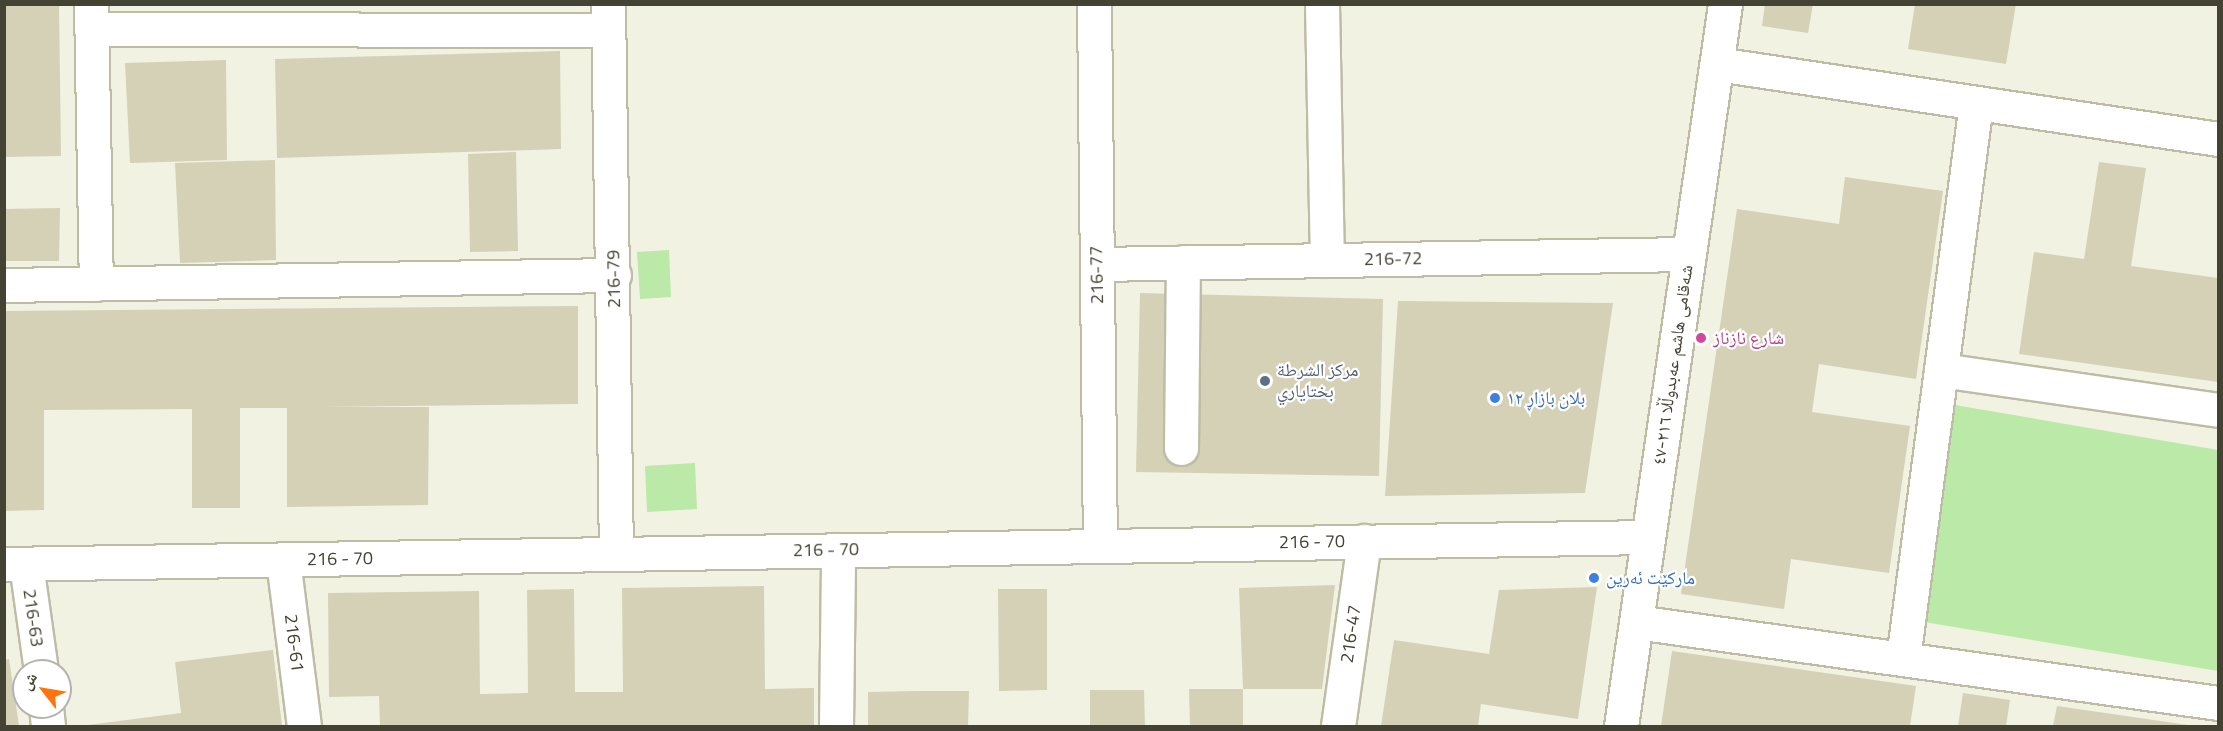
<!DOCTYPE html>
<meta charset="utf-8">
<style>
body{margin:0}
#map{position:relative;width:2223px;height:731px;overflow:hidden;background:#f2f2e2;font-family:"Titillium Web","Noto Naskh Arabic",sans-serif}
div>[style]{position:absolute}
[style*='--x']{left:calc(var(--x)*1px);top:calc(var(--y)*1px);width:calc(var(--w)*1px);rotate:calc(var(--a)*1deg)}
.green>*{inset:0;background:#bae9a8}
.building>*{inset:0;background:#d4d1b7}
.roads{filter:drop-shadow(2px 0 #bebca5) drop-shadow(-2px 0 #bebca5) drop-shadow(0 2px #bebca5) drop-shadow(0 -2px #bebca5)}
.minor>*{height:33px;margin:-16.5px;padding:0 16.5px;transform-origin:16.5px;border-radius:16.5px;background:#fff}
.dots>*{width:16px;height:16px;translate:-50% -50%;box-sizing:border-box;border:3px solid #fff;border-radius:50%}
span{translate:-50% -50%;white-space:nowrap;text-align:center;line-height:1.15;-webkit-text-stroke:4.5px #fff;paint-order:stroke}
.street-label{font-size:18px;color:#444233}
.hotel-label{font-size:18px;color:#b23c85}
.left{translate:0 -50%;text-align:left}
.service-label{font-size:18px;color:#4e5e75}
.shop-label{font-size:18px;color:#366cbe}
.frame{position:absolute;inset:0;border:6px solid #444233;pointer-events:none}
.north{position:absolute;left:12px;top:659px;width:60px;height:60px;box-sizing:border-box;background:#fff;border:2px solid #b4b3ad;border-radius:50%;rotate:301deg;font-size:16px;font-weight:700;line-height:24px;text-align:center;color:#444233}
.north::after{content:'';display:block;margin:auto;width:21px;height:27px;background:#ff740d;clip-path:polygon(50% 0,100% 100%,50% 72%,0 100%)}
</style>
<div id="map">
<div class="green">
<div style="clip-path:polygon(669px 250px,671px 297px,640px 299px,637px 252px)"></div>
<div style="clip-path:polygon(1955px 405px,2218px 450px,2218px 671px,1918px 621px)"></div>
<div style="clip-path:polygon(695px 463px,697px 509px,647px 512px,645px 466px)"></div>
</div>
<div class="building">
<div style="clip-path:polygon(4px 4px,59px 4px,61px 156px,4px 157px)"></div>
<div style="clip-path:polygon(1765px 4px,1813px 4px,1808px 33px,1762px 26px)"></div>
<div style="clip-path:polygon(1915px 4px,2016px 4px,2006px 64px,1908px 49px)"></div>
<div style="clip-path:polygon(560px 51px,561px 149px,277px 158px,275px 59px)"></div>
<div style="clip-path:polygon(226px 60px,227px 160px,130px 163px,125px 63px)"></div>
<div style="clip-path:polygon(516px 152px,518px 251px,470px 252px,468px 154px)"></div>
<div style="clip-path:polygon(275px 160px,276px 260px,180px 263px,175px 163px)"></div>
<div style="clip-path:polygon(2099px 162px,2146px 168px,2131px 266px,2218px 278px,2218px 382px,2019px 354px,2034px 252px,2084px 259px)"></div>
<div style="clip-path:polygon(1845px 177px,1943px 191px,1916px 379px,1819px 364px,1812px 412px,1910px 426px,1889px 573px,1791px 559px,1784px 609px,1681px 594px,1737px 209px,1839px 224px)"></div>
<div style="clip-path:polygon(60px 208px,59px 261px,4px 261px,4px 209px)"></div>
<div style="clip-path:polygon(1140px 293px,1383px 299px,1379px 476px,1136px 472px)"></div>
<div style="clip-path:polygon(1398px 301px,1613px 303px,1585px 493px,1385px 496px)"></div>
<div style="clip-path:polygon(578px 306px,578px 404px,322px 407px,429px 407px,428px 505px,287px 507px,287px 408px,240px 408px,240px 508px,192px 508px,192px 409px,44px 410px,44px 510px,4px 511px,4px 311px)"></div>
<div style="clip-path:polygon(1335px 585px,1322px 689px,1243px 689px,1239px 588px)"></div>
<div style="clip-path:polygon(764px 586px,765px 689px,814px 688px,814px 726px,380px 726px,379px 696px,329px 697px,328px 593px,479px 591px,480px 694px,528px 693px,527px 590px,574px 589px,575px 692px,623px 692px,622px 588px)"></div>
<div style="clip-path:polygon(1597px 587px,1578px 719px,1481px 704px,1478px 726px,1381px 726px,1394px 640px,1489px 654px,1499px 590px)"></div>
<div style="clip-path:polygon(998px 589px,1047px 589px,1047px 690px,999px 691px)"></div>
<div style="clip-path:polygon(273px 650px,282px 726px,80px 726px,181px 713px,175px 662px)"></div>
<div style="clip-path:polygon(1672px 651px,1916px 686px,1910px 726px,1661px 726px)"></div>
<div style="clip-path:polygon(9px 659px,16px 705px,19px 726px,4px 726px,4px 660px)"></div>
<div style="clip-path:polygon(1189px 689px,1243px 689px,1243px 726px,1190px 726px)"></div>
<div style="clip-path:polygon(1090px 690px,1144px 690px,1145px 726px,1090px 726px)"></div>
<div style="clip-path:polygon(918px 691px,969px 691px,968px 726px,868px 726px,868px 692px)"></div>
<div style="clip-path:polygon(1963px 693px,2010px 700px,2006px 726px,1958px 726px)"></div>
<div style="clip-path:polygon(2057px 706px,2188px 725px,2187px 726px,2053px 726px)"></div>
</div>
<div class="roads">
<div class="minor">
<div style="--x:91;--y:4;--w:280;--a:89"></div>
<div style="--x:608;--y:4;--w:550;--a:89.17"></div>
<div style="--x:1094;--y:4;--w:542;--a:89.37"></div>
<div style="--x:1322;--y:4;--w:256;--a:88.9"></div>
<div style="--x:91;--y:29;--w:517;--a:0.11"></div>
<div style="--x:1717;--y:64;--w:507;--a:8.51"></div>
<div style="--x:1097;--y:264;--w:592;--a:-0.97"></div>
<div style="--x:4;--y:285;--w:610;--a:-0.94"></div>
<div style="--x:1941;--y:370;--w:280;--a:8.2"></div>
<div style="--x:1181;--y:448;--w:186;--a:-89.4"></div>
<div style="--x:283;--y:560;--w:167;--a:82.8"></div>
<div style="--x:4;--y:564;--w:1644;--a:-0.94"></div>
<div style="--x:26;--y:564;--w:108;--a:82"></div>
<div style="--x:1636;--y:622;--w:588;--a:7.92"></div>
<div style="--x:1903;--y:659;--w:561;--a:-82.52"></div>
<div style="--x:46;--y:707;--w:19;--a:84"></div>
<div style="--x:836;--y:726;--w:176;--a:-89.3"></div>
<div style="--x:1338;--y:726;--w:187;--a:-82"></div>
<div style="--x:1621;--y:726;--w:729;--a:-81.8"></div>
</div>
</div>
<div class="dots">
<div style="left:1701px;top:338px;background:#d1479c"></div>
<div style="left:1265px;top:381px;background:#5c6f8a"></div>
<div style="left:1495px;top:398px;background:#3f7fe0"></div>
<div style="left:1594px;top:578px;background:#3f7fe0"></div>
</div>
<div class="street-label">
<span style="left:1393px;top:259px;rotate:-1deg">216-72</span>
<span style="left:1097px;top:275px;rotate:-91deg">216-77</span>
<span style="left:614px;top:279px;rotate:-91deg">216-79</span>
<span style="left:1673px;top:365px;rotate:-82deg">شەقامی هاشم عەبدوڵڵا ٢١٦-٤٧</span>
<span style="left:1312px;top:542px;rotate:-1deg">216 - 70</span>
<span style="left:826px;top:550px;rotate:-1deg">216 - 70</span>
<span style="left:340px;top:559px;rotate:-1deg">216 - 70</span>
<span style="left:33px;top:618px;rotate:82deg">216-63</span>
<span style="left:1351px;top:634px;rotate:-82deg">216-47</span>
<span style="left:294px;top:643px;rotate:83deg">216-61</span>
</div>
<div class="hotel-label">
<span class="left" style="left:1713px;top:338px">شارع نازناز</span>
</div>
<div class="service-label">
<span class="left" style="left:1277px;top:381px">مركز الشرطة<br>بختاياري</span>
</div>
<div class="shop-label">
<span class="left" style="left:1507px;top:398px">بلان بازاڕ ١٢</span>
<span class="left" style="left:1606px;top:578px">مارکێت ئەرین</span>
</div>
<div class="frame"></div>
<div class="north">ش</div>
</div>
